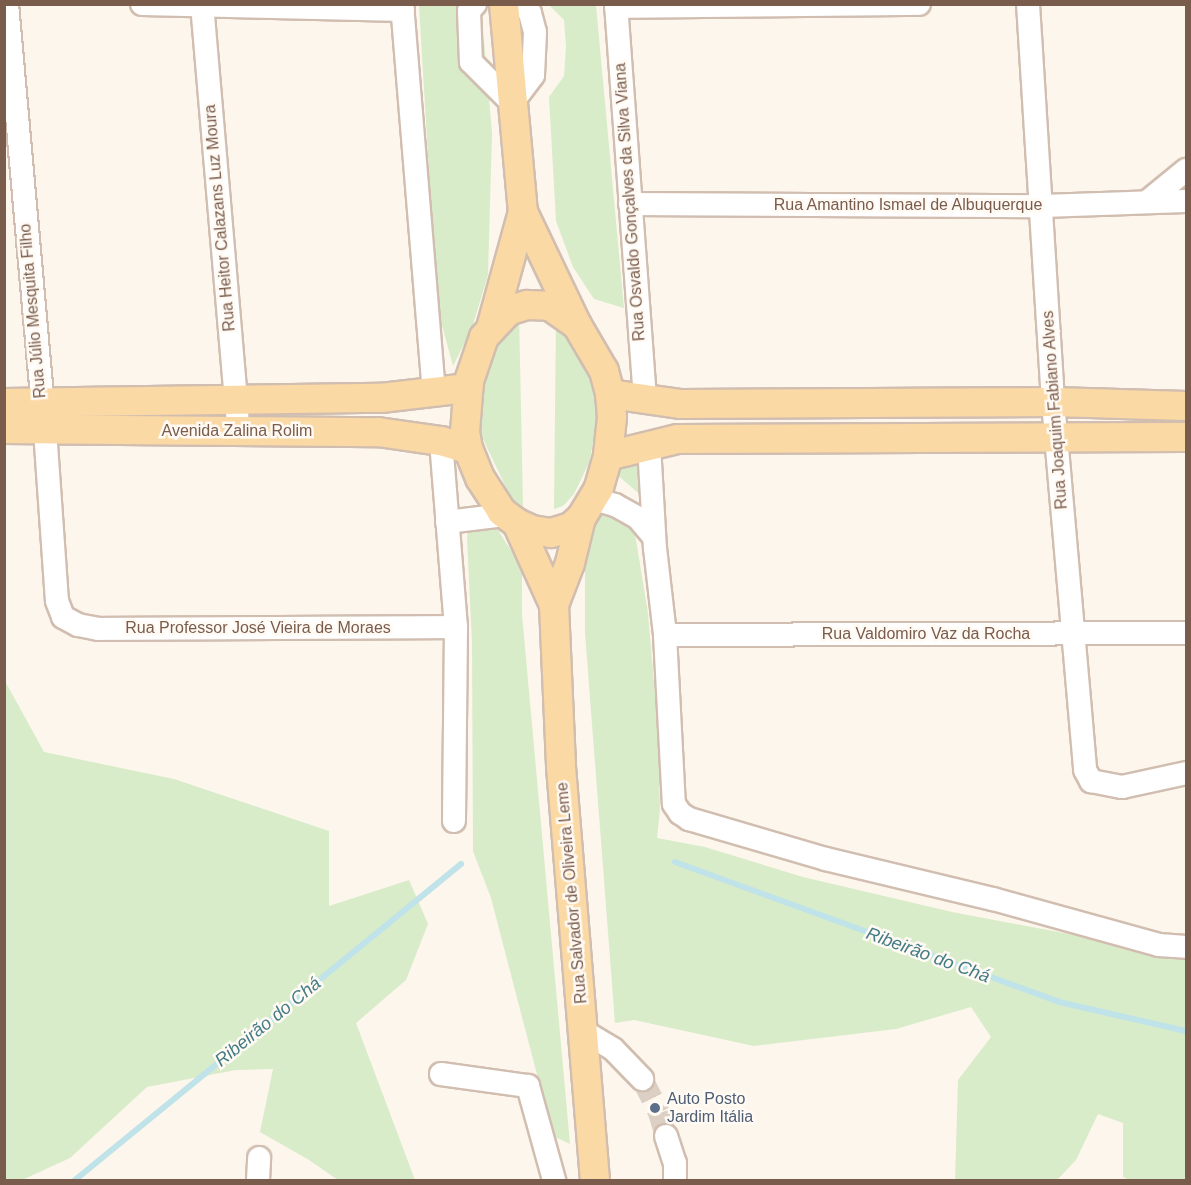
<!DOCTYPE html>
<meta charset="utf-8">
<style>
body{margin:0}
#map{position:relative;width:1191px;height:1185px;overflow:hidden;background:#fdf6ec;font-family:Helvetica,sans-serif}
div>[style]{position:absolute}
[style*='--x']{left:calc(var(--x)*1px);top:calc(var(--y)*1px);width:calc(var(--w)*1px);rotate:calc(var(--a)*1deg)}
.green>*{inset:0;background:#d8ecc9}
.stream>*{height:6px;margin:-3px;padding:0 3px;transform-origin:3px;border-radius:3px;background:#bfe3e8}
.minor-tunnel>*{height:22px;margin-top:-11px;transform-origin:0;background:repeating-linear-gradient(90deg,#dcd0c4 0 22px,transparent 0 33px)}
.roads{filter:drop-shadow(2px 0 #d1beb0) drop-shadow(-2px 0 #d1beb0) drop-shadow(0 2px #d1beb0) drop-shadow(0 -2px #d1beb0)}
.minor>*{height:22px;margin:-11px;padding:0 11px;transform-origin:11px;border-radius:11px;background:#fff}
.major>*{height:28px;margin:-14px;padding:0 14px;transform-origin:14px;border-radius:14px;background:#fbd9a5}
.dots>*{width:16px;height:16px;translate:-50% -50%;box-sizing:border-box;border:3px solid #fffaf3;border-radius:50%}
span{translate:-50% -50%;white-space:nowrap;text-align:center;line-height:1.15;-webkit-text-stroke:5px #fffaf3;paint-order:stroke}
.street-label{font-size:16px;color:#7a5c4d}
.service-label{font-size:16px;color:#4e5e75}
.left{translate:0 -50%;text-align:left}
.water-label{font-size:18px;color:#437c86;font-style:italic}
.frame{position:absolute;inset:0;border:6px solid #7a5c4d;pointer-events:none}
</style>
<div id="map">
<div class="green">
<div style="clip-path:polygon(419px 5px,481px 5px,492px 133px,488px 275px,472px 328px,453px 366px,437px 307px)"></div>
<div style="clip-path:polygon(549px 5px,596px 5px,624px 308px,594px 299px,573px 267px,556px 221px,549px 97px,564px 76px,566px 46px,564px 20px)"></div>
<div style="clip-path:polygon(519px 312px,523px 506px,512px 500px,481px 435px,476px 409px,485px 360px)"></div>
<div style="clip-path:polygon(556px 315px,566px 322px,596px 387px,599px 413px,589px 463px,574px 494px,563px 506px,554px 509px)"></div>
<div style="clip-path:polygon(641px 456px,643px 497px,616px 474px,622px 463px)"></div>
<div style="clip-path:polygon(602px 510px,633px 525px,637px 546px,648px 613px,658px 730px,660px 810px,657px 838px,705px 847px,803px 877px,952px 912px,1186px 956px,1186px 1180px,1129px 1180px,1123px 1177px,1123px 1123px,1098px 1114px,1076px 1160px,1057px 1180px,955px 1180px,958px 1080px,991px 1037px,971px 1007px,896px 1029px,754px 1046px,634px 1020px,615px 1023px,585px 633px,585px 564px,594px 516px)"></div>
<div style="clip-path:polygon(474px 529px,498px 530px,522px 568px,522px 614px,570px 1144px,553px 1136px,491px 898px,473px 851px,472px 643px,467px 538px,468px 530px)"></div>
<div style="clip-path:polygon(5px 681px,44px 752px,174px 779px,329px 831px,329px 906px,409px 880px,428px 924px,406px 980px,356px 1023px,415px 1180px,338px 1180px,309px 1160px,260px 1132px,273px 1069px,236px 1070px,147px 1087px,70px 1158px,22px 1180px,5px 1180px)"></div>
</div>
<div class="stream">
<div style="--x:675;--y:862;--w:409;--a:20"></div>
<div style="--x:1059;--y:1002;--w:130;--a:12.9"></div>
<div style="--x:75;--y:1180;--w:499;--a:-39.3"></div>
</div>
<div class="minor-tunnel">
<div style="--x:642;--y:1079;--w:38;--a:63"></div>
<div style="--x:659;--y:1113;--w:24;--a:73"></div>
</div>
<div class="roads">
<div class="minor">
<div style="--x:7;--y:4;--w:428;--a:84.9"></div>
<div style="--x:45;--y:430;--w:171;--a:86"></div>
<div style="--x:57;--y:601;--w:17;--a:69"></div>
<div style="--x:63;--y:617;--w:17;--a:28"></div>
<div style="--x:78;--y:625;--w:20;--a:11"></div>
<div style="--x:98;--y:629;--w:358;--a:-0.3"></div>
<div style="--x:142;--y:4;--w:261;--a:1.3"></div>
<div style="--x:202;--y:4;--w:413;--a:85.1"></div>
<div style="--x:402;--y:4;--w:390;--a:85.3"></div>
<div style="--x:475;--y:4;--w:9;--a:131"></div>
<div style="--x:469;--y:11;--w:51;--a:87.8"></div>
<div style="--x:471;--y:62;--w:58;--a:45"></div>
<div style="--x:512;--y:103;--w:35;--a:-53"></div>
<div style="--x:533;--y:75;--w:43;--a:-87.3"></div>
<div style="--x:535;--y:32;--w:20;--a:-105"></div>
<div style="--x:530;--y:13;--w:11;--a:-128"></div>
<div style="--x:616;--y:4;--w:396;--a:85.8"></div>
<div style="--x:1028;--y:4;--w:399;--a:86.4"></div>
<div style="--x:1053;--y:402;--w:369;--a:85"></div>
<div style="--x:1085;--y:770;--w:13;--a:61"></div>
<div style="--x:1091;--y:781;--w:32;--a:11"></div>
<div style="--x:1122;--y:787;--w:66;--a:-12.3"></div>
<div style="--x:616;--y:7;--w:303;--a:-0.6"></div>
<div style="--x:1148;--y:201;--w:49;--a:-39.2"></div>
<div style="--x:630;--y:204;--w:412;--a:0.3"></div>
<div style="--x:1042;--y:206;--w:144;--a:-2"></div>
<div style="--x:441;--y:441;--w:187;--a:85.4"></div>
<div style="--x:456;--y:627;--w:194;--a:90.6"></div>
<div style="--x:649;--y:445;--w:103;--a:86.7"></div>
<div style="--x:655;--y:548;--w:88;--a:83.4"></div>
<div style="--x:665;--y:635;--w:169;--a:87"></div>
<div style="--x:674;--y:804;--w:11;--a:56"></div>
<div style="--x:680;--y:813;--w:11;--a:34"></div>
<div style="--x:689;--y:819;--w:143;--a:16.3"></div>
<div style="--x:826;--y:859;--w:172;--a:13.5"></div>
<div style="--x:993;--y:899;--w:172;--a:15.5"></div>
<div style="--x:1159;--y:945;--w:27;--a:4"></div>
<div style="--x:594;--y:499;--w:22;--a:16"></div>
<div style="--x:615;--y:505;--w:26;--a:29"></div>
<div style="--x:638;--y:518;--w:25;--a:50"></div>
<div style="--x:447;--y:522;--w:58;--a:-6.9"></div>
<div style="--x:665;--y:635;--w:521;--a:-0.22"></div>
<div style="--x:583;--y:1031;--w:35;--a:31"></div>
<div style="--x:613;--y:1049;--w:42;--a:46"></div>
<div style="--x:441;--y:1074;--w:88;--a:7.9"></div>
<div style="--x:528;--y:1086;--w:98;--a:74.5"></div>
<div style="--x:666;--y:1136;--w:28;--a:72"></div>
<div style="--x:675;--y:1163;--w:17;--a:90"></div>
<div style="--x:258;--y:1180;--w:22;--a:-87"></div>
</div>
<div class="major">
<div style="--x:504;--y:4;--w:209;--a:84.8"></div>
<div style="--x:523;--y:212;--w:123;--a:64.5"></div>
<div style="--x:527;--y:305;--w:23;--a:2"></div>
<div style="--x:550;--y:306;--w:33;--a:35"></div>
<div style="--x:577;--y:325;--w:53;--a:59.6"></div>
<div style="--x:604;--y:371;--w:24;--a:75"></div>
<div style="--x:610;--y:394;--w:23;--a:85"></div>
<div style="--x:612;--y:417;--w:39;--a:96"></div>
<div style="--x:608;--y:456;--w:35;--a:106"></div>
<div style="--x:598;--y:490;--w:33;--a:121"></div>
<div style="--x:581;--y:518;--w:13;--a:138"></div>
<div style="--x:571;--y:527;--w:21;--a:163"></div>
<div style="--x:551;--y:533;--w:19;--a:-171"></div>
<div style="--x:532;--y:530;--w:17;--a:-155"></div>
<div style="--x:517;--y:523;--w:19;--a:-144"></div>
<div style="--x:502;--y:512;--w:40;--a:-122.9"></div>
<div style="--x:480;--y:478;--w:31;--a:-112"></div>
<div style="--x:468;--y:449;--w:17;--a:-100"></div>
<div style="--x:465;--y:432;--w:51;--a:-85.5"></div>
<div style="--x:469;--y:381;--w:46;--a:-71.2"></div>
<div style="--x:484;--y:337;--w:35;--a:-47"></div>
<div style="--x:508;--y:311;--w:20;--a:-18"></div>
<div style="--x:491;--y:328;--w:120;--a:-74.6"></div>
<div style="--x:610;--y:394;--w:72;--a:8"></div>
<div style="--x:681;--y:404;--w:372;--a:-0.3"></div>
<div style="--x:1053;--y:402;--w:133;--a:1.7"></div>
<div style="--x:4;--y:403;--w:377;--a:-0.8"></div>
<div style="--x:381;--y:398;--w:88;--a:-6.6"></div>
<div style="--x:4;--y:429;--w:374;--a:0.5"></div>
<div style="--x:378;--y:432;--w:64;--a:8.1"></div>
<div style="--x:441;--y:441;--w:28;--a:17"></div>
<div style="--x:608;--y:456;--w:72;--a:-13.7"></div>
<div style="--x:678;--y:439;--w:508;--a:-0.23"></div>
<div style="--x:517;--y:523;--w:90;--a:65.7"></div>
<div style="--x:554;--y:605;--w:162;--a:87.5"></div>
<div style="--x:561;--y:767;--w:414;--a:85.3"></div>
<div style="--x:554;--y:605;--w:45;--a:-69.1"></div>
<div style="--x:570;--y:563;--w:46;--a:-76.3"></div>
</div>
</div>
<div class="dots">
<div style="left:655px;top:1108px;background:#5c6f8a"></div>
</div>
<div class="street-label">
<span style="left:630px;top:202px;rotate:-94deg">Rua Osvaldo Gonçalves da Silva Viana</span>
<span style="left:908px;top:205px">Rua Amantino Ismael de Albuquerque</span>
<span style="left:220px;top:218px;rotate:-95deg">Rua Heitor Calazans Luz Moura</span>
<span style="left:33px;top:311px;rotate:-95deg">Rua Júlio Mesquita Filho</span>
<span style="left:1055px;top:410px;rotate:-94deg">Rua Joaquim Fabiano Alves</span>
<span style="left:237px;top:431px">Avenida Zalina Rolim</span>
<span style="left:258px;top:628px">Rua Professor José Vieira de Moraes</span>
<span style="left:926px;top:634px">Rua Valdomiro Vaz da Rocha</span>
<span style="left:572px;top:893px;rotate:-95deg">Rua Salvador de Oliveira Leme</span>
</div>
<div class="service-label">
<span class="left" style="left:667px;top:1108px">Auto Posto<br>Jardim Itália</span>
</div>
<div class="water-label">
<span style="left:928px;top:955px;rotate:20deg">Ribeirão do Chá</span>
<span style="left:268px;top:1022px;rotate:-39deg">Ribeirão do Chá</span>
</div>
<div class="frame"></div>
</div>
